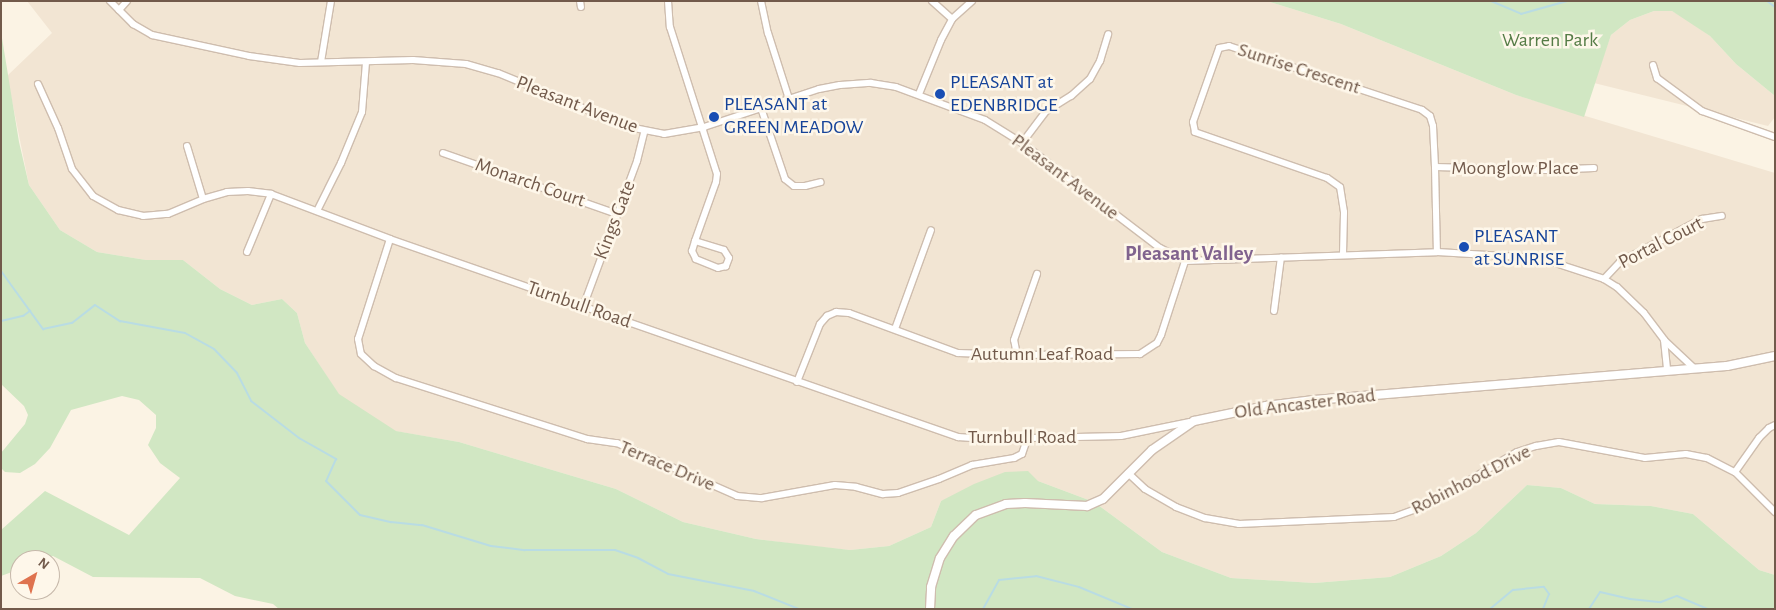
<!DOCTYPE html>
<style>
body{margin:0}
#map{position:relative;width:1776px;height:610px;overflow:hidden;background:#fbf3e4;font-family:"Alegreya Sans",sans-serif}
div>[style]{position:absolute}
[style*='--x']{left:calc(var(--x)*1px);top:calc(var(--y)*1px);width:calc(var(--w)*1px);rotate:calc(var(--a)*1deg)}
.residential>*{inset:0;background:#f2e5d3}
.green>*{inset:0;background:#d1e7c3}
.stream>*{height:2px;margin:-1px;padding:0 1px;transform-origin:1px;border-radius:1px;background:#b9dce3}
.roads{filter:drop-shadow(1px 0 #cebdae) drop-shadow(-1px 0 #cebdae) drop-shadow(0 1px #cebdae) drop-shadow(0 -1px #cebdae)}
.minor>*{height:6px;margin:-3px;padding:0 3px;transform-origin:3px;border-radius:3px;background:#fff}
.tertiary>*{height:8px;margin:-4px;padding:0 4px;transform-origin:4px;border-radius:4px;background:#fff}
.dots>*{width:14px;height:14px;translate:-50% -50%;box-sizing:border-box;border:2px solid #fef7ea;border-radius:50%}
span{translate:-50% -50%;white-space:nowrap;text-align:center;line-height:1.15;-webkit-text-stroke:5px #fef7ea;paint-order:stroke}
.park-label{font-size:20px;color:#557c46}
.street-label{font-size:20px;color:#725a4b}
.transit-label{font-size:20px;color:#164399}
.left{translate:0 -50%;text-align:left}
.neighbourhood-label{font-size:21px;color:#81638e;font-weight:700}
.frame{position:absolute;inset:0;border:2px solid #725a4b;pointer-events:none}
.north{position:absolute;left:10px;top:550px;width:50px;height:50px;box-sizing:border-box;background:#fef7ea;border:1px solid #c6b8aa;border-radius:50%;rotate:38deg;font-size:14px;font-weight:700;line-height:20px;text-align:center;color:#725a4b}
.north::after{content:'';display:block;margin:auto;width:18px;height:22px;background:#df734f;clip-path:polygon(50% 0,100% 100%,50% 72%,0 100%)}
</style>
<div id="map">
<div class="residential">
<div style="clip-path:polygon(27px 1px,1267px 1px,1341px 24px,1516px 95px,1775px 173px,1775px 575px,1759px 570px,1693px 514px,1651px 506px,1595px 504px,1561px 488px,1527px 485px,1476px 533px,1441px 556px,1390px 577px,1314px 583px,1231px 578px,1162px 552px,1094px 502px,1038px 481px,941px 501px,931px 527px,889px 546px,850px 550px,810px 546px,756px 539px,683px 522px,616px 489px,459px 442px,395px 431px,339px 395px,305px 343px,297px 313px,282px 299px,252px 305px,220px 289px,183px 260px,146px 260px,97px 252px,60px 230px,29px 185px,7px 76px,52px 33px)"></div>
<div style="clip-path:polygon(1654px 11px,1672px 11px,1685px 18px,1710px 36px,1736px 64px,1775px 96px,1775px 117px,1768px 126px,1594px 83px,1611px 35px,1630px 20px)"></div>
</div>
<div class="green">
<div style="clip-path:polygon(1267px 1px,1775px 1px,1775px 96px,1736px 64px,1710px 36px,1672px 11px,1654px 11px,1630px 20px,1611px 35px,1584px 117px,1516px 95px,1341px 24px)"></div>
<div style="clip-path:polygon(1px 32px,19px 142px,29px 185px,60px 230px,97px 252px,146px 260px,183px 260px,220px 289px,252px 305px,282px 299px,297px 313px,305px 343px,339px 394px,396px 431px,459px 442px,616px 489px,683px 522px,756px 539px,850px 550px,889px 546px,931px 527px,941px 501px,974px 484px,1005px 472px,1028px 471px,1038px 481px,1094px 502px,1162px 552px,1231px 578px,1314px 583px,1390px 577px,1441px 556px,1476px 533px,1527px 485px,1561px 488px,1595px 504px,1651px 506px,1693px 514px,1759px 570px,1775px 575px,1775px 609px,279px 609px,273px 604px,235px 596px,200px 578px,93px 577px,53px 556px,42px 560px,20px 560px,20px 569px,1px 576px,1px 530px,45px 491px,129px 535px,180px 478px,160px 463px,148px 445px,156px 428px,156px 415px,139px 400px,122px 396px,71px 410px,50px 448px,35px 464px,20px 473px,5px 472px,1px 468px,1px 453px,25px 424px,28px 415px,24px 406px,1px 384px)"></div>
</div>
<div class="stream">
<div style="--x:1491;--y:1;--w:33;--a:23"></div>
<div style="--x:1521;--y:14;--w:48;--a:-15.8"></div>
<div style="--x:1767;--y:1;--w:10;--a:37"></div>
<div style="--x:1;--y:271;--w:72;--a:54.1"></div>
<div style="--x:43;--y:329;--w:30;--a:-12"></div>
<div style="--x:72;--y:323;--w:29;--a:-38"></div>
<div style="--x:95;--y:305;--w:30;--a:33"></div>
<div style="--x:120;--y:321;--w:66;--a:10.5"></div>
<div style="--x:185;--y:333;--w:33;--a:29"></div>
<div style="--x:214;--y:349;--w:33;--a:46"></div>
<div style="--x:237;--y:373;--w:31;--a:63"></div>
<div style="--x:251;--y:401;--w:61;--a:37.6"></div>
<div style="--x:299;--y:438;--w:43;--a:29.6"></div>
<div style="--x:336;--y:459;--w:24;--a:114"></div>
<div style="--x:326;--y:481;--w:48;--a:45"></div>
<div style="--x:360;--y:515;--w:32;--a:13"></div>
<div style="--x:391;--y:522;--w:31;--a:6"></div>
<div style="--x:422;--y:525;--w:72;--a:16.9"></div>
<div style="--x:491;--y:546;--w:34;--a:7"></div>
<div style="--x:525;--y:550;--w:90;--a:0"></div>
<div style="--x:615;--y:550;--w:24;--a:19"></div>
<div style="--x:638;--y:558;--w:34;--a:28"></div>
<div style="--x:668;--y:574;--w:88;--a:11.2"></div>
<div style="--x:754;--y:591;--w:48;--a:21.8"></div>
<div style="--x:1;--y:321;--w:23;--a:-13"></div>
<div style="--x:23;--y:316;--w:9;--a:-36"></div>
<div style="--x:983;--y:609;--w:33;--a:-61"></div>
<div style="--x:999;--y:580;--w:37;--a:-6"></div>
<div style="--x:1036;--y:576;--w:44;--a:14.3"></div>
<div style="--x:1079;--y:587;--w:57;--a:22.5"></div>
<div style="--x:1490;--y:609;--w:30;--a:-40"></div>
<div style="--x:1513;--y:590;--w:31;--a:-6"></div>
<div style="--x:1544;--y:587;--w:9;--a:54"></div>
<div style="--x:1549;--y:594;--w:16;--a:112"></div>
<div style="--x:1562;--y:609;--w:27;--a:0"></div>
<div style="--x:1589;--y:609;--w:20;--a:-57"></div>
<div style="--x:1600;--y:592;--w:31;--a:13"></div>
<div style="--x:1630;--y:599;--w:31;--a:6"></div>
<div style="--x:1661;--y:602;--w:17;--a:-21"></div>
<div style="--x:1677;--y:596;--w:33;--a:23"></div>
</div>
<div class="roads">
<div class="minor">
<div style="--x:110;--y:1;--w:33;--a:45"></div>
<div style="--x:133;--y:24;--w:22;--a:30"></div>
<div style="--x:152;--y:35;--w:99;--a:12.2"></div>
<div style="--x:249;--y:56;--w:51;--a:7.8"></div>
<div style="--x:300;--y:63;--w:113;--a:-1.5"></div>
<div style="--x:413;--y:60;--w:53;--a:4.3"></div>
<div style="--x:466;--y:64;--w:33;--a:16"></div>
<div style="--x:498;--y:73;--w:142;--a:22.4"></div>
<div style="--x:629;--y:127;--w:36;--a:11"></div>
<div style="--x:664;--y:134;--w:41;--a:-9.9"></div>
<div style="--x:704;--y:127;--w:121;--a:-18.3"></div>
<div style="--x:819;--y:89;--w:21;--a:-11"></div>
<div style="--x:840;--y:85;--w:31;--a:-4"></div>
<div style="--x:871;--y:83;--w:25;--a:9"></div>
<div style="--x:896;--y:87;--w:95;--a:20.3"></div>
<div style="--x:985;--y:120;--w:44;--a:31.9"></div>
<div style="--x:1022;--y:143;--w:173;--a:37.3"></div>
<div style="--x:1160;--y:248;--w:28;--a:27"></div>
<div style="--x:1185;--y:261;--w:252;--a:-2"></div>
<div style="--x:1437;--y:252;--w:85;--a:3.4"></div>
<div style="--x:1522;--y:257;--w:24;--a:7"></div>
<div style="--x:1546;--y:260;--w:61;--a:18.1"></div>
<div style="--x:1604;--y:279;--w:15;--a:32"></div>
<div style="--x:1617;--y:287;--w:37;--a:44"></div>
<div style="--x:1644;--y:313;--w:34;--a:53"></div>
<div style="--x:1664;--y:340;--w:42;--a:43.1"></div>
<div style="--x:580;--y:1;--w:6;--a:81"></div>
<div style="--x:668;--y:1;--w:26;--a:86"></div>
<div style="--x:670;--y:27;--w:154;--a:72.3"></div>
<div style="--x:717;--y:174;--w:8;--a:97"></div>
<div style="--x:716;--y:182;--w:63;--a:109.6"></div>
<div style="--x:695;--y:241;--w:30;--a:17"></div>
<div style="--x:724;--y:250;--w:9;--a:58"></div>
<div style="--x:729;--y:258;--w:9;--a:111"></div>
<div style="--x:726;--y:266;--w:8;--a:166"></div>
<div style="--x:718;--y:268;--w:24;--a:-158"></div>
<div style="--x:696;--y:259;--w:9;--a:-117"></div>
<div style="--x:692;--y:251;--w:10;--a:-73"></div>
<div style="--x:761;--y:1;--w:33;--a:78"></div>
<div style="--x:768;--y:33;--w:69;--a:72.3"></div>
<div style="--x:932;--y:1;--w:27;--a:42"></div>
<div style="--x:119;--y:10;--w:12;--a:-48"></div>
<div style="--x:321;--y:62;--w:62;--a:-80.7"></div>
<div style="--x:1653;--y:65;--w:14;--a:73"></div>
<div style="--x:1657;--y:78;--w:56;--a:36.3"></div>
<div style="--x:1702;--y:111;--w:77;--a:19.6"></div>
<div style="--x:38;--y:84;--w:48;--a:65.6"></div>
<div style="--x:58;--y:128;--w:43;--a:71.1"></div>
<div style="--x:72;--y:169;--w:34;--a:52"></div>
<div style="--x:93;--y:196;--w:29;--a:29"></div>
<div style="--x:118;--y:210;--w:26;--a:13"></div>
<div style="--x:143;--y:216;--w:25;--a:-5"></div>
<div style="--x:168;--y:214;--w:38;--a:-23"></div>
<div style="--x:203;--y:199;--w:25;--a:-16"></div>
<div style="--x:227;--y:192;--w:21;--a:-3"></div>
<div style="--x:248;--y:191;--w:23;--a:7"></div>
<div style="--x:271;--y:194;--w:127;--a:20.7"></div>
<div style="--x:390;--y:239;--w:602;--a:19.22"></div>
<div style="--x:958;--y:437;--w:28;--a:4"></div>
<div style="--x:986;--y:439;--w:135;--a:-1.3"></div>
<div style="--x:1121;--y:436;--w:69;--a:-11.6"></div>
<div style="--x:919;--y:94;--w:58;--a:-67.8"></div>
<div style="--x:941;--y:40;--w:24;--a:-62"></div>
<div style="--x:952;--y:19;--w:27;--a:-42"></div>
<div style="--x:761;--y:108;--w:75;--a:71.3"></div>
<div style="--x:785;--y:179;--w:11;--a:38"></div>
<div style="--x:794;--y:186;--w:11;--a:0"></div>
<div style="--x:805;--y:186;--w:16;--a:-14"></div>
<div style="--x:1022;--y:143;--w:39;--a:-53"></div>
<div style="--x:1045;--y:112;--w:31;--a:-32"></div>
<div style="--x:1071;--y:96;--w:25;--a:-42"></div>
<div style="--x:1090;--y:79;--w:21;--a:-61"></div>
<div style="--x:1100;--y:61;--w:28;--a:-73"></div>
<div style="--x:187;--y:146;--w:55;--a:73.2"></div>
<div style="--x:443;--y:153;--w:184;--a:19.3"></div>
<div style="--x:1435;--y:167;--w:112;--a:1.5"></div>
<div style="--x:1547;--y:170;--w:47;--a:-2.4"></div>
<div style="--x:317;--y:211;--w:54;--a:-63.4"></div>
<div style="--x:341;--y:163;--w:55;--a:-67.6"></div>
<div style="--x:362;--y:112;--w:50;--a:-85.4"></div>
<div style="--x:390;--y:239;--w:105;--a:107.7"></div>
<div style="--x:358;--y:339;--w:15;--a:79"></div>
<div style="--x:361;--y:354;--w:18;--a:43"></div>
<div style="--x:374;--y:366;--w:25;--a:29"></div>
<div style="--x:396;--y:378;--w:201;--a:17.7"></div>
<div style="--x:587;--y:439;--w:30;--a:8"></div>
<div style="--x:617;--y:443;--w:131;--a:23.8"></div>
<div style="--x:737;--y:496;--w:25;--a:5"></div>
<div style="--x:762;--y:498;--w:74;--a:-10.1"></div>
<div style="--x:835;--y:485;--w:21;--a:5"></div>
<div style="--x:856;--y:487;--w:28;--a:15"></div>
<div style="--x:883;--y:494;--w:15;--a:-4"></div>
<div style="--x:898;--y:493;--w:43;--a:-18.9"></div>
<div style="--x:939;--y:479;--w:36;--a:-23"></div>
<div style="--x:972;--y:465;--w:43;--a:-9.5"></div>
<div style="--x:1014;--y:458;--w:9;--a:-27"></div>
<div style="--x:1022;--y:454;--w:18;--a:-71"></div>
<div style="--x:247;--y:252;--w:63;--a:-67.5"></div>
<div style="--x:1343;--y:254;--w:42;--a:-88.6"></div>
<div style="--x:1344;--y:212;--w:25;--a:-99"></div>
<div style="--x:1340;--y:187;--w:16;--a:-145"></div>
<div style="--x:1327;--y:178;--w:140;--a:-160.8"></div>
<div style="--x:1195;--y:132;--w:10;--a:-101"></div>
<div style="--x:1193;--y:122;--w:78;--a:-70.6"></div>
<div style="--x:1219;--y:48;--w:10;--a:-11"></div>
<div style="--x:1229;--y:46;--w:203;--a:18.3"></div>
<div style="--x:1422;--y:110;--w:10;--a:37"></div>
<div style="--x:1430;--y:116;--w:10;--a:73"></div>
<div style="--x:1433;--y:126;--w:41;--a:87.2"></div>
<div style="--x:1435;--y:167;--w:85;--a:88.7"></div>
<div style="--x:1604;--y:279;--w:23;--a:-47"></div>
<div style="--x:1620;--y:262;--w:93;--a:-27.7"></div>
<div style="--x:1702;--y:219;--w:20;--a:-9"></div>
<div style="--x:583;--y:307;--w:156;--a:-69.7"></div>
<div style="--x:637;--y:161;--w:30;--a:-76"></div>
<div style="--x:1274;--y:311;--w:54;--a:-82.6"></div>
<div style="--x:895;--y:329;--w:105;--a:-70"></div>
<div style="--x:1664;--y:340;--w:29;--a:84"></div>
<div style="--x:1017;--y:355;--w:15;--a:-101"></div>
<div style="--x:1014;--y:340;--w:70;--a:-70.8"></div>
<div style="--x:797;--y:382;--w:62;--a:-68.4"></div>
<div style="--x:820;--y:324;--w:11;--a:-49"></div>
<div style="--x:827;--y:316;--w:10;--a:-24"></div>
<div style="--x:836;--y:312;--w:13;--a:4"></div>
<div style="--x:849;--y:313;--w:116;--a:20.2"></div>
<div style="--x:958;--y:353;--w:59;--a:1.9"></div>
<div style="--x:1017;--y:355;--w:123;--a:-0.5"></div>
<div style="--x:1140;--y:354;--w:20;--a:-33"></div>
<div style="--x:1157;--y:343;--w:9;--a:-63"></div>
<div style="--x:1161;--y:335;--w:78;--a:-72"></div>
<div style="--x:1735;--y:472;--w:42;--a:-54.8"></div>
<div style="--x:1759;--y:438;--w:14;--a:-45"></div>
<div style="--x:1769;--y:428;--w:7;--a:-27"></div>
<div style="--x:1128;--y:473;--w:23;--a:43"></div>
<div style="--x:1145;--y:489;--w:36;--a:30"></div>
<div style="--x:1176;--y:507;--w:31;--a:21"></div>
<div style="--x:1205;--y:518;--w:35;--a:10"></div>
<div style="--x:1239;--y:524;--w:155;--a:-2.6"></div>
<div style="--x:1394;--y:517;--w:37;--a:-20"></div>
<div style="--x:1429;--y:504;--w:102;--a:-30.6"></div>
<div style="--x:1517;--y:452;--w:20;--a:-18"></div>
<div style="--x:1536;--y:446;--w:23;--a:-10"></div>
<div style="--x:1559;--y:442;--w:87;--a:10.5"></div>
<div style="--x:1645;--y:458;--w:41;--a:-5.6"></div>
<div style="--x:1686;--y:454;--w:21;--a:11"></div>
<div style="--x:1707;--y:458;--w:31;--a:27"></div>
<div style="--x:1735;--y:472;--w:57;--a:45"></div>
</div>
<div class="tertiary">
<div style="--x:930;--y:609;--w:22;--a:-87"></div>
<div style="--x:931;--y:587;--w:30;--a:-73"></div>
<div style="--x:940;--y:558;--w:26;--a:-58"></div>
<div style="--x:954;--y:536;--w:30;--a:-44"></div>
<div style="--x:976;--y:515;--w:32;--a:-20"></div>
<div style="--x:1006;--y:504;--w:19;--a:-3"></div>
<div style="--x:1025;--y:503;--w:62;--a:2.8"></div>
<div style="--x:1087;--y:506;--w:17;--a:-24"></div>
<div style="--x:1103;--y:499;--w:69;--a:-45"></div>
<div style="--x:1152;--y:450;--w:51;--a:-34.6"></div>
<div style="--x:1194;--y:421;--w:74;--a:-11.8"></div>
<div style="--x:1266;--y:406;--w:48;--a:-7.1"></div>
<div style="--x:1314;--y:400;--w:414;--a:-4.7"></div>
<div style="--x:1727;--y:366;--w:49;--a:-11.8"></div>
</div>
</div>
<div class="dots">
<div style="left:940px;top:94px;background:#1a4fb4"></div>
<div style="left:714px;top:117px;background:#1a4fb4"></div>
<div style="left:1464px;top:247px;background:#1a4fb4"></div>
</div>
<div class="park-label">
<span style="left:1550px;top:40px">Warren Park</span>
</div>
<div class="street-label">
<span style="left:1299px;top:69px;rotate:18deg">Sunrise Crescent</span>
<span style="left:577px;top:105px;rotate:21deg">Pleasant Avenue</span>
<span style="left:1515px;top:168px">Moonglow Place</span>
<span style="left:1065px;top:177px;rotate:37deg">Pleasant Avenue</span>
<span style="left:530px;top:183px;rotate:19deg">Monarch Court</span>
<span style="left:615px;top:220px;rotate:-69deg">Kings Gate</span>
<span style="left:1661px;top:243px;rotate:-27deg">Portal Court</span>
<span style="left:579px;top:305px;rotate:19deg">Turnbull Road</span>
<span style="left:1042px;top:354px">Autumn Leaf Road</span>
<span style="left:1305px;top:404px;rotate:-7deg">Old Ancaster Road</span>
<span style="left:1022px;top:437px">Turnbull Road</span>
<span style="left:667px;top:466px;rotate:23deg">Terrace Drive</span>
<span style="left:1471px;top:480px;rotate:-27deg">Robinhood Drive</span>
</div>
<div class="transit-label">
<span class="left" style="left:950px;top:94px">PLEASANT at<br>EDENBRIDGE</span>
<span class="left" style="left:724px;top:116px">PLEASANT at<br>GREEN MEADOW</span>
<span class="left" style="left:1474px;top:248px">PLEASANT<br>at SUNRISE</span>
</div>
<div class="neighbourhood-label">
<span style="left:1189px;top:254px">Pleasant Valley</span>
</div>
<div class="frame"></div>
<div class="north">N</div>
</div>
